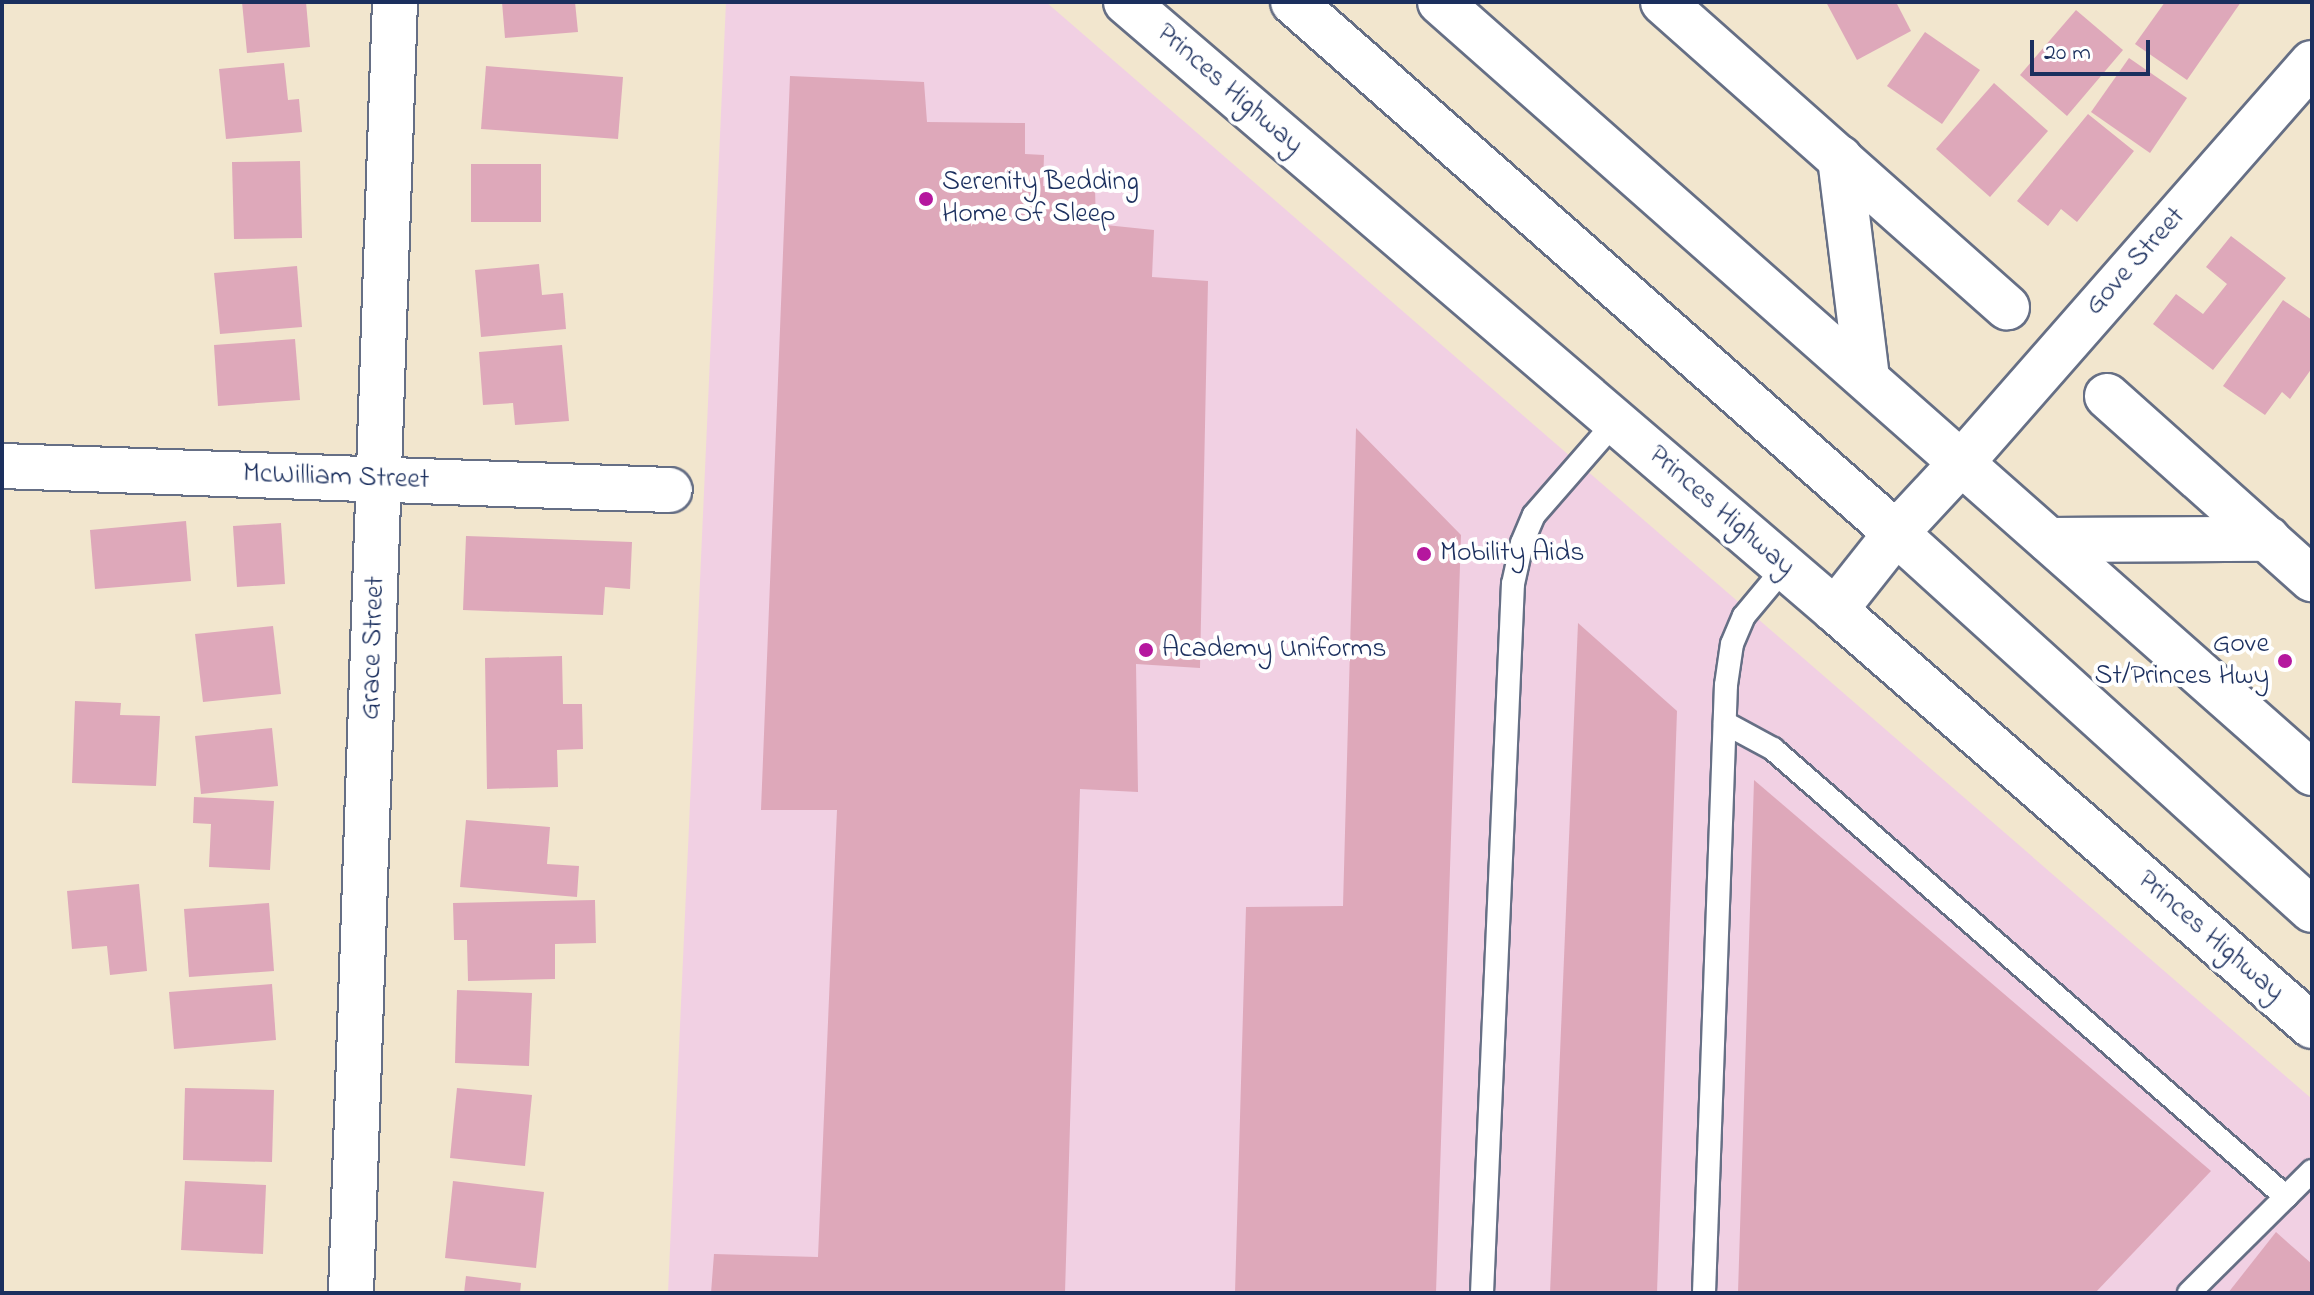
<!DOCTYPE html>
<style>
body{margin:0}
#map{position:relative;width:2314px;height:1295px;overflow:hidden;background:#f2e6ce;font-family:"Indie Flower",sans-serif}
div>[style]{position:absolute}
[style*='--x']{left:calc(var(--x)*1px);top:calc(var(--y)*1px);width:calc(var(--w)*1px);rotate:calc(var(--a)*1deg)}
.built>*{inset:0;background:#f1d0e3}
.building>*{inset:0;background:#dea8ba}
.roads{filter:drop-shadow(2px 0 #666f85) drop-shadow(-2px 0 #666f85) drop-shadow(0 2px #666f85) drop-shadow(0 -2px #666f85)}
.lane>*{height:22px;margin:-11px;padding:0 11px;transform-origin:11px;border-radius:11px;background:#fff}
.street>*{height:44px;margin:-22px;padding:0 22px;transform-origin:22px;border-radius:22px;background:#fff}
.highway>*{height:44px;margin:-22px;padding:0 22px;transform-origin:22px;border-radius:22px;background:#fff}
.dots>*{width:22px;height:22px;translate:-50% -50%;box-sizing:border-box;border:4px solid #fff;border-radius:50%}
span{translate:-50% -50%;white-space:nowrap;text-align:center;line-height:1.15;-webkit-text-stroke:8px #fff;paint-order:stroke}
.street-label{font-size:28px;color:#1b2f5e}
.poi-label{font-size:28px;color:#1b2f5e}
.left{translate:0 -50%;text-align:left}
.right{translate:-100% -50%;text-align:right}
.frame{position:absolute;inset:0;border:4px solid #1b2f5e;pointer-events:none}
.scale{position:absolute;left:2030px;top:40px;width:120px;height:36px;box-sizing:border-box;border:4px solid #1b2f5e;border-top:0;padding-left:10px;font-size:24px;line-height:28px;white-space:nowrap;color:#1b2f5e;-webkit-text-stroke:6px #fff;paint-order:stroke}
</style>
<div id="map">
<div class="built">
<div style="clip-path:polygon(726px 2px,1046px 2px,2312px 1099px,2312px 1293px,668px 1293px)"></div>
</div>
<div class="building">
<div style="clip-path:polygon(242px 2px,306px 2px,310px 47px,247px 53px)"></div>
<div style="clip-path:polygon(502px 2px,575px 2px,578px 32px,505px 38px)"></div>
<div style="clip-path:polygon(1826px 2px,1896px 2px,1911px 31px,1857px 60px)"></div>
<div style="clip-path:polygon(2165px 2px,2241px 2px,2187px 80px,2135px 44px)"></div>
<div style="clip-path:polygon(2076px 10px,2123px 50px,2067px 116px,2020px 75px)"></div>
<div style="clip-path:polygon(1925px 32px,1980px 70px,1942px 124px,1887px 86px)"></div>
<div style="clip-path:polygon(2129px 58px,2187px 98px,2150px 153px,2091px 112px)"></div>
<div style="clip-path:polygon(284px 63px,288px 100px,299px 99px,302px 132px,226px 139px,219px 69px)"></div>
<div style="clip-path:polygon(486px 66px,623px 77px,618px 139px,481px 129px)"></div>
<div style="clip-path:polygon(790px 76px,924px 82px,927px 122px,1025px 123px,1025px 154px,1044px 155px,1043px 186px,1095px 188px,1096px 224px,1154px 230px,1152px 277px,1208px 281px,1200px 668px,1136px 664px,1138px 792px,1080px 789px,1065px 1293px,711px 1293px,714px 1254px,818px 1257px,837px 810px,761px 810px)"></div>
<div style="clip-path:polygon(1994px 83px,2048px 131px,1990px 197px,1936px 149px)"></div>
<div style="clip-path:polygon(2088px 114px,2134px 151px,2077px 222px,2061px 209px,2048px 226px,2017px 201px)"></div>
<div style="clip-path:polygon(300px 161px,302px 238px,234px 239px,232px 162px)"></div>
<div style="clip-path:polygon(471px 164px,541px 164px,541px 222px,471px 222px)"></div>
<div style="clip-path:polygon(2231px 236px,2286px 278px,2213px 370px,2153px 324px,2176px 294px,2203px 314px,2227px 284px,2206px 267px)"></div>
<div style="clip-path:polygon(539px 264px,542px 295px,563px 293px,566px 329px,481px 337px,475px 270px)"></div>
<div style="clip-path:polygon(297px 266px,302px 327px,220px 334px,214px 273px)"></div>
<div style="clip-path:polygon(2283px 300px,2312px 320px,2312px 368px,2290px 399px,2282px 392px,2265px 415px,2223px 386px)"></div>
<div style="clip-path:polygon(295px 339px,300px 400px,218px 406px,214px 345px)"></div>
<div style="clip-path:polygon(562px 345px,569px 421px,515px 425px,513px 403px,483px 405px,479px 352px)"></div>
<div style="clip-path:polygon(1356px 428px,1461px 535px,1436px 1293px,1235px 1293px,1246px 907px,1343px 906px)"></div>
<div style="clip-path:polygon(186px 521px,191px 581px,95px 589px,90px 530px)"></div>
<div style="clip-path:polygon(281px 523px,285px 584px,237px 587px,233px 526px)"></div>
<div style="clip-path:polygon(466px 536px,632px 542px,630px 589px,605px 587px,603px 615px,463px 610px)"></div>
<div style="clip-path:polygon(1578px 623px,1677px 711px,1657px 1293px,1550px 1293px)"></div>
<div style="clip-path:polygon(273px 626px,281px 694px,203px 702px,195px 634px)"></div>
<div style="clip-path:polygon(562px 656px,563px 704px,582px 704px,583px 749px,557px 750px,558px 787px,487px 789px,485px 658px)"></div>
<div style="clip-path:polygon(75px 701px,121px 703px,120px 715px,160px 716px,156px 786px,72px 783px)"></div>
<div style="clip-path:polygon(272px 728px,278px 786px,201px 794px,195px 736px)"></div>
<div style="clip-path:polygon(1754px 780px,2211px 1171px,2095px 1293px,1738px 1293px)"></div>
<div style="clip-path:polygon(194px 797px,274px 801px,270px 870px,209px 867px,211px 824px,193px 823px)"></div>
<div style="clip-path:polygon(466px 820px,550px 827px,547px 864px,579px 866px,577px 897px,460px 887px)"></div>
<div style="clip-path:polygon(139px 884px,147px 971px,110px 975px,107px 946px,72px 949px,67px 891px)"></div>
<div style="clip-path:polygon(595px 900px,596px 943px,555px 944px,555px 979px,468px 981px,467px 940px,454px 940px,453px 903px)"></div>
<div style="clip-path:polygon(269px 903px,274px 971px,189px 977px,184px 909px)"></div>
<div style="clip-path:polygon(272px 984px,276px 1040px,174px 1049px,169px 992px)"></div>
<div style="clip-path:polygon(457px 990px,532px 993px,529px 1066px,455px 1063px)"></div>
<div style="clip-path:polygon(185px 1088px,274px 1090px,272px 1162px,183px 1160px)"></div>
<div style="clip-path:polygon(457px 1088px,532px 1095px,525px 1166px,450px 1158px)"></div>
<div style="clip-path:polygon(185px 1181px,266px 1185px,263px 1254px,181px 1250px)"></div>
<div style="clip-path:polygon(453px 1181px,544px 1192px,536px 1268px,445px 1258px)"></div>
<div style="clip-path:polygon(2276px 1232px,2312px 1264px,2312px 1293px,2228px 1293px)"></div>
<div style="clip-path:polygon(466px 1276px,521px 1283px,520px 1293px,464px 1293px)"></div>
</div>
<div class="roads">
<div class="lane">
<div style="--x:1725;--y:723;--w:55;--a:28.4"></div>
<div style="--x:1773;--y:749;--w:681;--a:41.13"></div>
<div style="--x:1482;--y:1293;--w:710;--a:-87.5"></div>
<div style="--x:1513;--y:584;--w:42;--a:-77.6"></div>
<div style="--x:1522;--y:543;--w:30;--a:-67"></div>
<div style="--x:1534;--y:515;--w:123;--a:-48.9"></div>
<div style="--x:1704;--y:1293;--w:608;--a:-87.93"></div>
<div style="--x:1726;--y:685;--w:41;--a:-81.7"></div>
<div style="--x:1732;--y:644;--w:30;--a:-67"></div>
<div style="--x:1744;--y:616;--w:64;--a:-50.1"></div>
<div style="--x:2189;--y:1293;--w:173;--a:-44.8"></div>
</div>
<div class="street">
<div style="--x:1126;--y:2;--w:934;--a:40.61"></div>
<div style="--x:1835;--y:610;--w:633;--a:41.09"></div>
<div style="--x:1663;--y:2;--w:460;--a:41.6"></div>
<div style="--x:1840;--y:158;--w:222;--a:83"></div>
<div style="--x:2107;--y:396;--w:275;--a:41.8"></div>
<div style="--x:1962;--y:462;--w:531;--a:-48.74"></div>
<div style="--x:2;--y:466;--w:668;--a:2.06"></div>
<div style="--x:2049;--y:540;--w:219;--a:-0.3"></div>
<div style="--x:1835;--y:610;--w:98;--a:-51.6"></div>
<div style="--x:351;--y:1293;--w:1292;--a:-88.05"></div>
</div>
<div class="highway">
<div style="--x:1293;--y:2;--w:803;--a:41.37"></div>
<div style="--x:1896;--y:533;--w:561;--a:42.18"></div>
<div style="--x:1440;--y:2;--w:1164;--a:41.48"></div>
<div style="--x:1896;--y:533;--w:97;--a:-47.1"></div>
</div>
</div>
<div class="dots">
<div style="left:926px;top:199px;background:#b5179e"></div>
<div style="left:1424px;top:554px;background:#b5179e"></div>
<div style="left:1146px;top:650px;background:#b5179e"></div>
<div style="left:2285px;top:661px;background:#b5179e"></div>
</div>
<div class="street-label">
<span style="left:1229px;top:90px;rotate:41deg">Princes Highway</span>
<span style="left:2136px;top:262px;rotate:-48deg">Gove Street</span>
<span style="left:336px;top:478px;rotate:2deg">McWilliam Street</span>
<span style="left:1721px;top:512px;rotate:41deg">Princes Highway</span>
<span style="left:374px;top:648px;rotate:-88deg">Grace Street</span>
<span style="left:2210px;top:937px;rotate:41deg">Princes Highway</span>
</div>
<div class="poi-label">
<span class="left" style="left:942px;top:199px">Serenity Bedding<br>Home Of Sleep</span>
<span class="left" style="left:1440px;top:554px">Mobility Aids</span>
<span class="right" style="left:2269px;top:661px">Gove<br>St/Princes Hwy</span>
<span class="left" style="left:1162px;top:650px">Academy Uniforms</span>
</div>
<div class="frame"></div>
<div class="scale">20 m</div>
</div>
